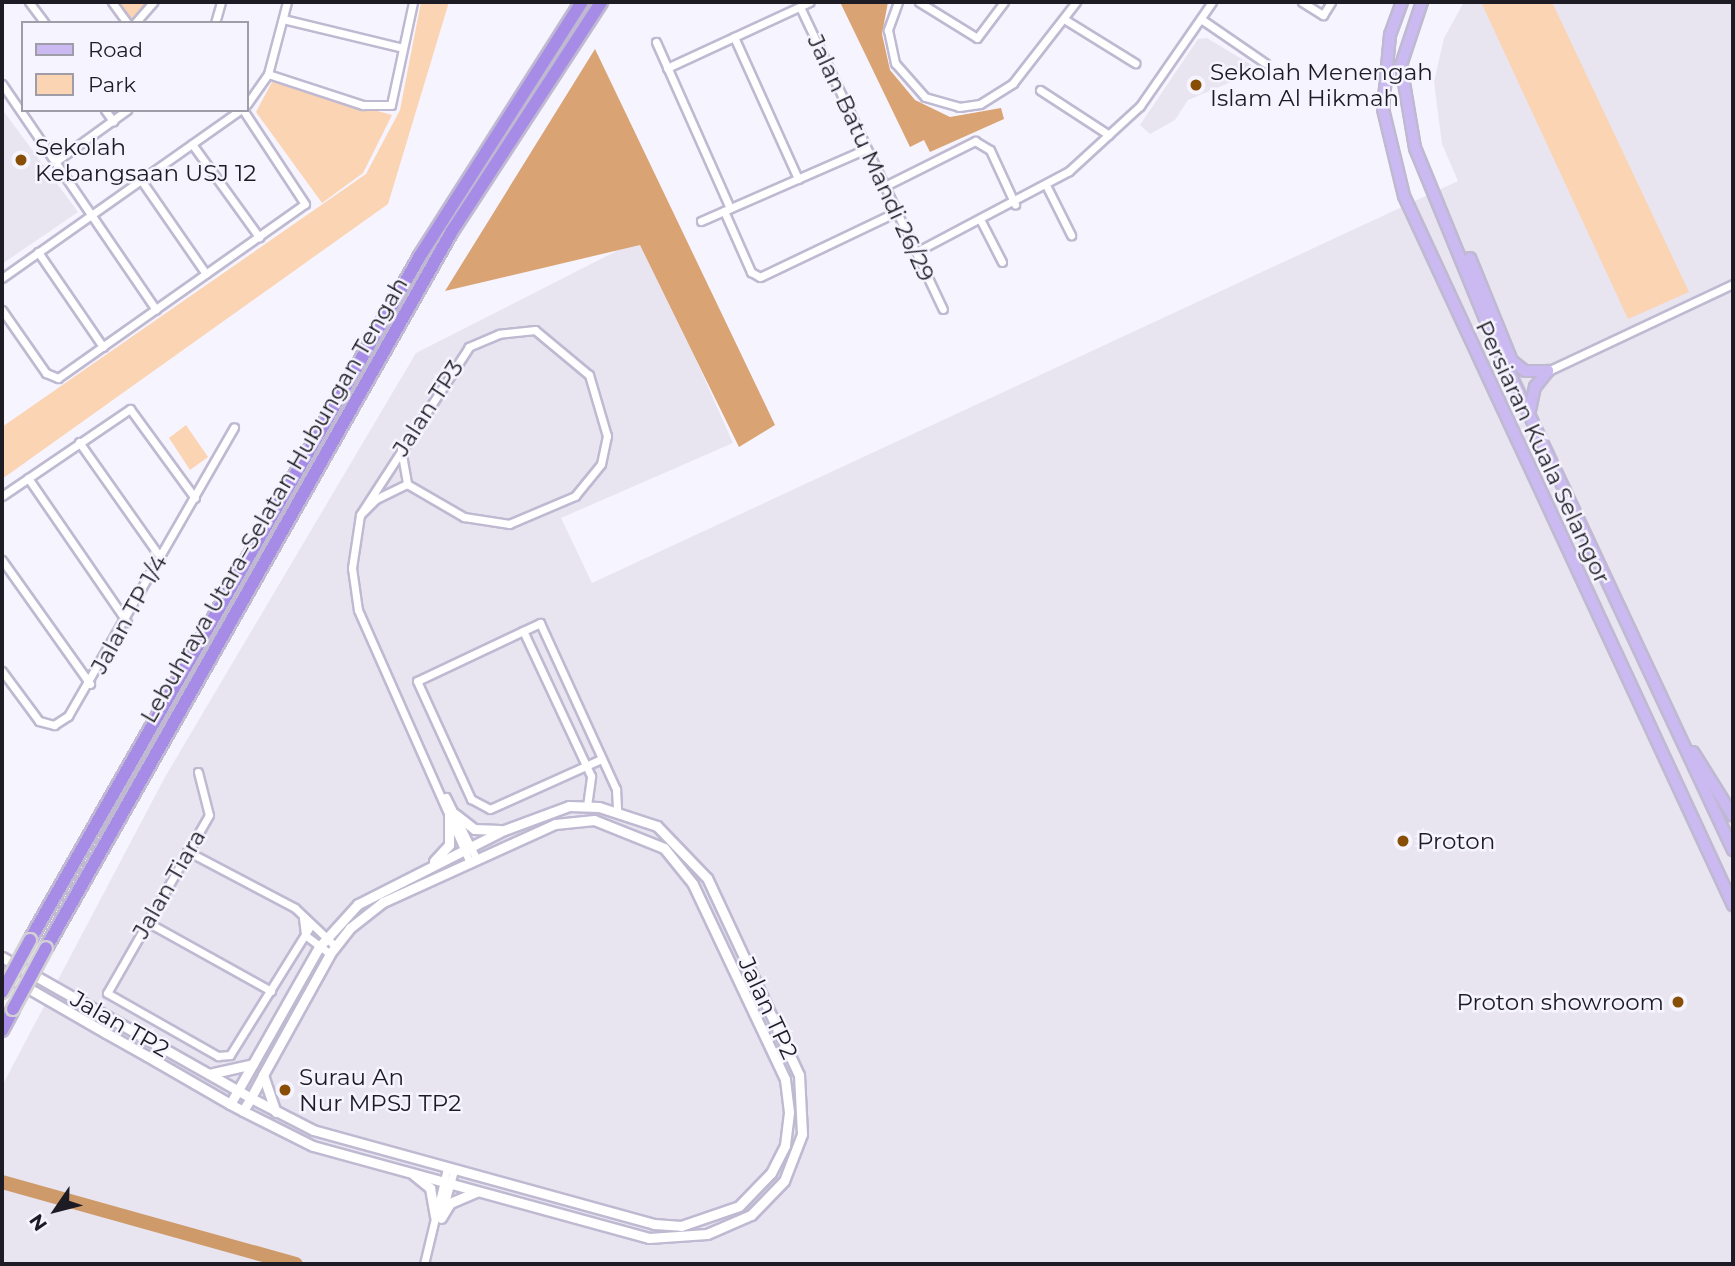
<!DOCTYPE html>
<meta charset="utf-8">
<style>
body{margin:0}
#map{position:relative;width:1735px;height:1266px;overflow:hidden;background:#f6f4fe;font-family:Montserrat,sans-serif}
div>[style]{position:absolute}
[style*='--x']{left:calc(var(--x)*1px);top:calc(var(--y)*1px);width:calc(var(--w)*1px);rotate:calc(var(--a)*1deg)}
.built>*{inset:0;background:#e8e5f1}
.green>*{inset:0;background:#fbd4b3}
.forest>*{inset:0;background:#d9a373}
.river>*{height:14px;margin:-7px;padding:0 7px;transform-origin:7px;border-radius:7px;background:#cf9a69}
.roads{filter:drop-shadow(2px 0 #bfb9d1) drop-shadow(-2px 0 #bfb9d1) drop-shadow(0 2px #bfb9d1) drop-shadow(0 -2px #bfb9d1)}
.minor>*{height:7px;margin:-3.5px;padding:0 3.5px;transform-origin:3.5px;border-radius:3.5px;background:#fff}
.tertiary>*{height:9px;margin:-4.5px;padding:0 4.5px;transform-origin:4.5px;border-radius:4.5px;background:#fff}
.primary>*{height:10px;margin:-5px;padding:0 5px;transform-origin:5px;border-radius:5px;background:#cabaf1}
.motorway>*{height:12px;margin:-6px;padding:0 6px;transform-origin:6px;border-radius:6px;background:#a78ce7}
.bridges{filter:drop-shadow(2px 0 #d2d1d3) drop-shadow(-2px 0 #d2d1d3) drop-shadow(0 2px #d2d1d3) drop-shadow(0 -2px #d2d1d3)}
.motorway-bridge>*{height:12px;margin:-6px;padding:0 6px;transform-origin:6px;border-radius:6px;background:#a78ce7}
.dots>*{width:19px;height:19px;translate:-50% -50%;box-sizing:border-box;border:4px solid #f6f4fe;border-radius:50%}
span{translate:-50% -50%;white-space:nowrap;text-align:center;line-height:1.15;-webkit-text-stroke:5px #f6f4fe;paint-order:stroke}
.poi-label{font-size:23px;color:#1d1b24}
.left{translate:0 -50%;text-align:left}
.right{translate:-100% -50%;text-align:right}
.street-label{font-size:23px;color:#1d1b24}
.frame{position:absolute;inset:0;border:4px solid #1d1b24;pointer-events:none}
.legend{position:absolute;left:21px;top:21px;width:228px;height:91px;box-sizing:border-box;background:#f6f4fe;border:2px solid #9f9da7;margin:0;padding:9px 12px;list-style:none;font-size:21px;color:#1d1b24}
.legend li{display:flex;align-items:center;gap:14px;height:35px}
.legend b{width:35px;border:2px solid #9f9da7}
.north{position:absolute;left:21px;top:1175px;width:70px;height:70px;-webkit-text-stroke:5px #f6f4fe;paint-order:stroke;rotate:235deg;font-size:19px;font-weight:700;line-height:28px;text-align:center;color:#1d1b24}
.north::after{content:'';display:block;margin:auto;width:24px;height:32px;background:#1d1b24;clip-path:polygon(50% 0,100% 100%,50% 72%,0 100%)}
</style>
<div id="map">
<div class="built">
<div style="clip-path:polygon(1464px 2px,1733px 2px,1733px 1264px,2px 1264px,2px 1086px,165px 777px,416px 353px,642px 238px,733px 443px,561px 518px,592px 583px,1458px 181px,1442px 144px,1434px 82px,1444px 38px)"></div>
<div style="clip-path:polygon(1207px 38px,1260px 70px,1188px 100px,1175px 120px,1150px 134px,1140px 125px,1198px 39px)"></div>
<div style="clip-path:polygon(2px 109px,78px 212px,2px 264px)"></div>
</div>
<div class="green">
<div style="clip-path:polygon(118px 2px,148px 2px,131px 20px)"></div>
<div style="clip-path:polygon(421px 2px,449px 2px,388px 204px,2px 479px,2px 427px,366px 174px,400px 110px)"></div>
<div style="clip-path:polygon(1481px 2px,1552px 2px,1689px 292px,1628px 319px)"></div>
<div style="clip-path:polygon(272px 82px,392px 115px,363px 173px,322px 203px,256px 112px)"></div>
<div style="clip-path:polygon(186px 425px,208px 457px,190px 470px,169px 438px)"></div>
</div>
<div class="forest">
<div style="clip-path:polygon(840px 2px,888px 2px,882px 34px,890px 70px,915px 100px,950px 117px,1001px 108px,1004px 119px,930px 152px,924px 140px,910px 147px)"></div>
<div style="clip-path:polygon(595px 49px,775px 425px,739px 447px,640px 245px,445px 291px)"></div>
</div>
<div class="river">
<div style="--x:2;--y:1182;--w:305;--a:15.6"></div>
</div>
<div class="roads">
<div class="minor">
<div style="--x:29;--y:2;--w:26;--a:53"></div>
<div style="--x:112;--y:2;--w:26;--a:54"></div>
<div style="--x:898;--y:2;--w:30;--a:110"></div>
<div style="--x:888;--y:30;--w:34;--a:78"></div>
<div style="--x:895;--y:63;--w:45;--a:48.6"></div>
<div style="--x:925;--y:97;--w:35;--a:16"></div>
<div style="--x:959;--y:107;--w:21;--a:-8"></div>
<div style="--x:980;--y:104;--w:39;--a:-32"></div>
<div style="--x:1013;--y:83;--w:103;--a:-52.1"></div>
<div style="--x:919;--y:2;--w:68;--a:31.8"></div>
<div style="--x:977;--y:38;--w:45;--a:-53.1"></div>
<div style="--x:1302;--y:2;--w:25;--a:32"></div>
<div style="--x:1323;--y:15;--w:15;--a:-58"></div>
<div style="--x:800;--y:7;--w:334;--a:64.7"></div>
<div style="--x:283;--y:19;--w:123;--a:13.6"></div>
<div style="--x:1064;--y:19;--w:84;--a:31.8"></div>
<div style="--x:1201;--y:19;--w:78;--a:34.5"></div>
<div style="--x:135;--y:23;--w:28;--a:-49"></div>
<div style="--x:215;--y:23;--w:22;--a:-74"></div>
<div style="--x:734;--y:37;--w:156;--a:65.7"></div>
<div style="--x:656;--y:42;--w:182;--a:66"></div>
<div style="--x:667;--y:68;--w:157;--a:-24.8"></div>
<div style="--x:268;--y:74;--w:100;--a:18.1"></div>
<div style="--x:363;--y:105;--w:28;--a:0"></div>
<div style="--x:391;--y:105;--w:105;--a:-77.9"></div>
<div style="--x:2;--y:84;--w:273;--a:55.7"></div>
<div style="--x:1040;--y:90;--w:82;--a:33.1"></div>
<div style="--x:247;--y:104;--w:37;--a:-55"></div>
<div style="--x:268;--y:74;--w:74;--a:-75.2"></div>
<div style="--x:105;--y:110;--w:14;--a:54"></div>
<div style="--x:192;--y:144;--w:115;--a:54.2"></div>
<div style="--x:55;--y:162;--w:89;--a:-35.8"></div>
<div style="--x:141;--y:180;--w:114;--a:55.3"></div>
<div style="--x:885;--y:186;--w:101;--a:-26.6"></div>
<div style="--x:975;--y:141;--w:17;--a:31"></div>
<div style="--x:990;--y:150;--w:60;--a:65.2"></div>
<div style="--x:1047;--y:187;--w:54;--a:63.4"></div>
<div style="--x:724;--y:211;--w:67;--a:66.1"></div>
<div style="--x:751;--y:272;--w:10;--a:29"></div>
<div style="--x:760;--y:277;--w:151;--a:-25.5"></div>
<div style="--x:701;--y:221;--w:180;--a:-23.6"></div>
<div style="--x:981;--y:221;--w:46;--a:62.9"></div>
<div style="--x:38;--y:252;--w:115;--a:55.6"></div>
<div style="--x:916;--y:252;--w:173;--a:-27.9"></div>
<div style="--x:1069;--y:171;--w:96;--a:-42.5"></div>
<div style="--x:1140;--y:106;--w:126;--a:-55.3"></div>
<div style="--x:2;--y:278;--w:291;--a:-35.2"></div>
<div style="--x:2;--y:310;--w:77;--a:55.1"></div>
<div style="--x:46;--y:373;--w:13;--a:23"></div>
<div style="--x:58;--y:378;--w:302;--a:-35.2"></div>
<div style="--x:305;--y:204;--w:113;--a:-123.4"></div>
<div style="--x:1548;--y:371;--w:204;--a:-25.2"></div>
<div style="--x:79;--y:442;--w:141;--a:54.8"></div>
<div style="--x:401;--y:449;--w:36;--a:80"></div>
<div style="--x:28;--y:478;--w:175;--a:55.5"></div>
<div style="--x:2;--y:496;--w:155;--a:-34.2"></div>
<div style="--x:130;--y:409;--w:110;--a:53.9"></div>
<div style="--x:360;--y:515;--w:23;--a:-45"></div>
<div style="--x:376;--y:499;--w:34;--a:-26"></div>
<div style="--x:407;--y:484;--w:66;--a:30.1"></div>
<div style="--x:464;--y:517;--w:46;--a:8.8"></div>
<div style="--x:509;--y:524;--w:72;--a:-23"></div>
<div style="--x:575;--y:496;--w:41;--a:-50.9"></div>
<div style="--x:601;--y:464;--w:29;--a:-78"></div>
<div style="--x:607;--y:436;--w:64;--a:-106.4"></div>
<div style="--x:589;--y:375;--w:70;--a:-140.2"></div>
<div style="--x:535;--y:330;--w:36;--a:174"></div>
<div style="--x:499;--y:334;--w:33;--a:157"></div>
<div style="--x:469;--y:347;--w:200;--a:123"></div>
<div style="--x:360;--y:515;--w:54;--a:98.6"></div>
<div style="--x:352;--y:568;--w:42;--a:81.9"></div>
<div style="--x:358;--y:610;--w:277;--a:66.1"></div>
<div style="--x:2;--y:560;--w:152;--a:54.6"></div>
<div style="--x:523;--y:631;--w:117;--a:154.7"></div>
<div style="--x:417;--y:681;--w:130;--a:65.4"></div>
<div style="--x:471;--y:799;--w:21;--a:28"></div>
<div style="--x:490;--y:809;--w:122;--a:-24.2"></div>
<div style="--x:2;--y:671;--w:62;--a:53.5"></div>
<div style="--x:39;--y:721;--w:16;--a:15"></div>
<div style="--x:54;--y:725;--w:17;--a:-33"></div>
<div style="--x:68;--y:716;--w:333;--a:-60.1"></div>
<div style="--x:198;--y:772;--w:44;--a:75.7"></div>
<div style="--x:209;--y:815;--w:205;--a:119.8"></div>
<div style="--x:107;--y:993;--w:128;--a:29.6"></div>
<div style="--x:218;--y:1056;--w:12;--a:-5"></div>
<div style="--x:230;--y:1055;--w:153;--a:-58.1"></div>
<div style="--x:446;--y:797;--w:70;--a:63.8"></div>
<div style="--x:587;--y:806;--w:30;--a:-82"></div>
<div style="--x:591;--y:776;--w:160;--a:-115.1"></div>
<div style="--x:523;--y:631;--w:19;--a:-25"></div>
<div style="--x:540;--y:623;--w:183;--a:65.4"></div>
<div style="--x:616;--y:789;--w:21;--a:87"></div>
<div style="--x:187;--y:851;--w:122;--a:27.8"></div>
<div style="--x:295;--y:908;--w:55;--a:43.5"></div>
<div style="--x:303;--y:918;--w:17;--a:83"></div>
<div style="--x:305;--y:935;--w:31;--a:37"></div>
<div style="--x:147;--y:922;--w:142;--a:29.1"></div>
<div style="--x:443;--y:1210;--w:41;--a:-74.6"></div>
<div style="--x:424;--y:1264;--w:99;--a:-76.5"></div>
</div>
<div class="tertiary">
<div style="--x:455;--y:814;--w:24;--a:38"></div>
<div style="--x:474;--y:829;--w:26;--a:2"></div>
<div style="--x:434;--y:861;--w:22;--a:-47"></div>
<div style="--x:449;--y:845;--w:30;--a:-90"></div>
<div style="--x:2;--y:957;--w:286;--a:29.5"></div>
<div style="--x:251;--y:1098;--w:70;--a:27.3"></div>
<div style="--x:313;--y:1130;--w:354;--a:15.4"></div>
<div style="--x:654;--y:1224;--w:27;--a:4"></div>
<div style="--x:681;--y:1226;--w:61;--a:-19"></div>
<div style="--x:739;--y:1206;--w:46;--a:-45.9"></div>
<div style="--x:771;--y:1173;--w:31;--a:-63"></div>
<div style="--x:785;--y:1145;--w:33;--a:-83"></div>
<div style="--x:789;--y:1112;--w:33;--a:-97"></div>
<div style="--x:785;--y:1079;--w:216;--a:-115.3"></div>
<div style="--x:693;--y:884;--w:46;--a:-128.9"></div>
<div style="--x:664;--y:848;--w:75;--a:-158.2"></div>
<div style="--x:594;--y:820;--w:39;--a:174"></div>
<div style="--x:555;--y:824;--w:189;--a:155.6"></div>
<div style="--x:383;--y:902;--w:42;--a:141.8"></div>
<div style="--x:350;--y:928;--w:33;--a:128"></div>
<div style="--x:330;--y:954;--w:138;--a:119"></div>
<div style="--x:263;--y:1075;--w:26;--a:118"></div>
<div style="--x:251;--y:1098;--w:15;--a:122"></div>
<div style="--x:2;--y:973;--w:120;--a:30"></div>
<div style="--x:106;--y:1033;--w:47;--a:29.3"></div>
<div style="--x:147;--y:1056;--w:96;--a:30"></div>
<div style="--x:230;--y:1104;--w:15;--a:28"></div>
<div style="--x:243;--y:1111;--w:78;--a:26.6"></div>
<div style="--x:313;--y:1146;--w:348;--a:15.3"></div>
<div style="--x:649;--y:1238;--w:58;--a:-3.9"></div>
<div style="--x:707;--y:1234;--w:48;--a:-23.4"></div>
<div style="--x:751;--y:1215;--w:47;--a:-45.9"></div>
<div style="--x:784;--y:1181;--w:50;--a:-69"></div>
<div style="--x:802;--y:1134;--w:59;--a:-92.9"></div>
<div style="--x:799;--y:1075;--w:217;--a:-115"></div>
<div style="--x:707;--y:878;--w:72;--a:-133.9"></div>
<div style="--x:657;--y:826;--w:61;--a:-161.9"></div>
<div style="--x:599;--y:807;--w:30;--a:-178"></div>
<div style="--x:569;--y:806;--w:69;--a:159.7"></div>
<div style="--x:504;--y:830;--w:164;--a:153.1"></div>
<div style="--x:358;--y:904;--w:58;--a:132.2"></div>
<div style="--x:319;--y:947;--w:180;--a:119.5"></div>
<div style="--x:209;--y:1074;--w:45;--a:-12.8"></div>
<div style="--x:263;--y:1075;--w:39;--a:71"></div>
<div style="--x:414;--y:1175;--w:21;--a:39"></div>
<div style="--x:430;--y:1188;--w:29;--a:80"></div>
<div style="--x:441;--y:1218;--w:17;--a:-59"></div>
<div style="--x:450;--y:1203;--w:28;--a:-23"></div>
</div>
<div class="primary">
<div style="--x:1402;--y:2;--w:35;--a:110"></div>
<div style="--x:1390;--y:35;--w:74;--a:95.4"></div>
<div style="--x:1383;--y:109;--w:89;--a:76.4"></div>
<div style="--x:1404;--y:196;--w:782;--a:65.11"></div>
<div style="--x:1422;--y:2;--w:66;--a:108.4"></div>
<div style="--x:1401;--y:65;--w:84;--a:80.4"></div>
<div style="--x:1415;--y:148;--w:200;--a:67.7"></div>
<div style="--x:1491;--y:333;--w:571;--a:64.92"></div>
<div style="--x:1470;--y:258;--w:111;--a:67.8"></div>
<div style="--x:1512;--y:361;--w:16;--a:38"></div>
<div style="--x:1525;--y:371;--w:23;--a:0"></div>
<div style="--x:1529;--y:415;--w:29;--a:-78"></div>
<div style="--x:1535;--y:387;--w:21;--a:-51"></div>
<div style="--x:1693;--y:752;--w:75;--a:58"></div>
</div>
<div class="motorway">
<div style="--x:30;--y:940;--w:787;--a:-60.31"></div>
<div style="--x:420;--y:256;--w:301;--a:-57.5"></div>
<div style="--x:46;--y:948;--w:824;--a:-60.48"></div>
<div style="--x:452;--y:231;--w:273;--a:-56.9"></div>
<div style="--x:2;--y:1030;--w:24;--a:-62"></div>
</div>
</div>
<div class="bridges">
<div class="motorway-bridge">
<div style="--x:2;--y:992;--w:59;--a:-61.7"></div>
<div style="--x:13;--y:1009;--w:69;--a:-61.6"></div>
</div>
</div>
<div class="dots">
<div style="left:1196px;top:85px;background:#884e06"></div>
<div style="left:21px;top:160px;background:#884e06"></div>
<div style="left:1403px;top:841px;background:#884e06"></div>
<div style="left:1678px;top:1002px;background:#884e06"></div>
<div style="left:285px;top:1090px;background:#884e06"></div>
</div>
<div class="poi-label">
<span class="left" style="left:1210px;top:85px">Sekolah Menengah<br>Islam Al Hikmah</span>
<span class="left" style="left:35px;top:160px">Sekolah<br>Kebangsaan USJ 12</span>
<span class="left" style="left:1417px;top:841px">Proton</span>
<span class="right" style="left:1664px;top:1002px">Proton showroom</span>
<span class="left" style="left:299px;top:1090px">Surau An<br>Nur MPSJ TP2</span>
</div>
<div class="street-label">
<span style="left:871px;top:158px;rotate:65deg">Jalan Batu Mandi 26/29</span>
<span style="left:428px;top:408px;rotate:-57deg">Jalan TP3</span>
<span style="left:1543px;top:452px;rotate:65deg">Persiaran Kuala Selangor</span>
<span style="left:274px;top:500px;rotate:-60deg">Lebuhraya Utara–Selatan Hubungan Tengah</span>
<span style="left:129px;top:614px;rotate:-61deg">Jalan TP 1/4</span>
<span style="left:169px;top:884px;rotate:-60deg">Jalan Tiara</span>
<span style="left:768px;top:1008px;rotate:65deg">Jalan TP2</span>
<span style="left:120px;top:1024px;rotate:30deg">Jalan TP2</span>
</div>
<div class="frame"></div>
<ul class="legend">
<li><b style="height:9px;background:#cabaf1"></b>Road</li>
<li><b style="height:19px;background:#fbd4b3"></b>Park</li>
</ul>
<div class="north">N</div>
</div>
